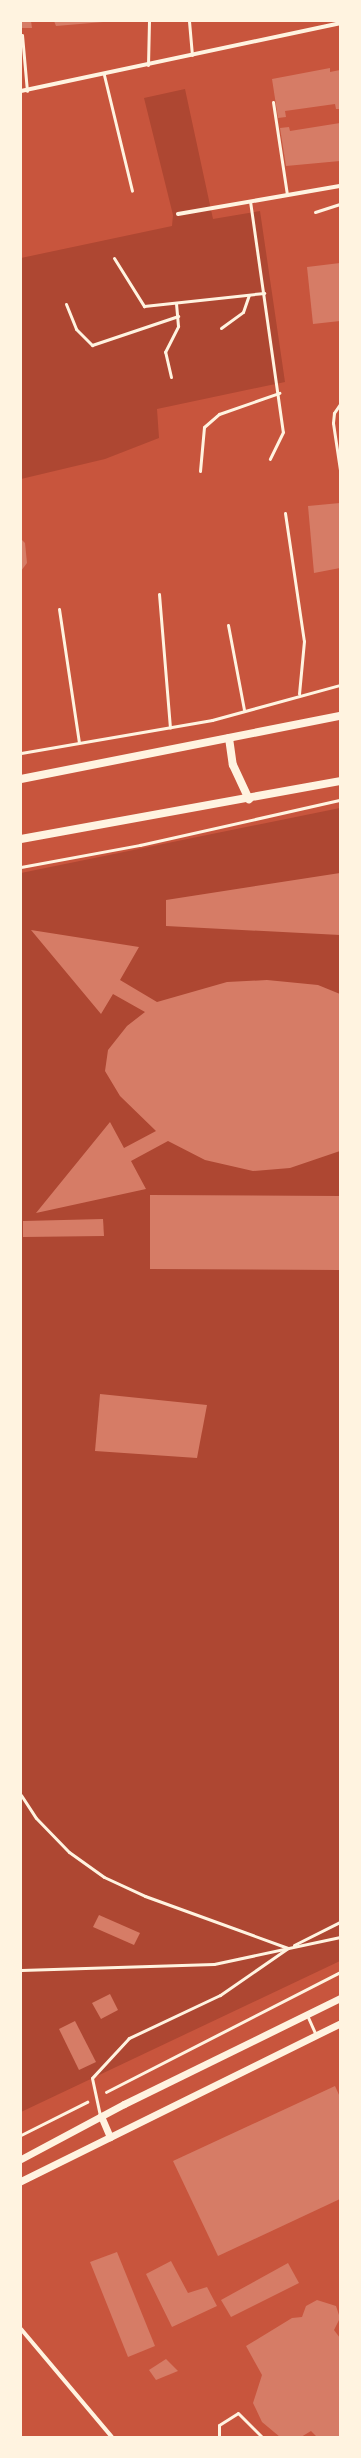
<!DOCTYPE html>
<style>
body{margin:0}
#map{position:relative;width:361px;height:2458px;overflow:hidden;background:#c8553d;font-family:"Varela Round",sans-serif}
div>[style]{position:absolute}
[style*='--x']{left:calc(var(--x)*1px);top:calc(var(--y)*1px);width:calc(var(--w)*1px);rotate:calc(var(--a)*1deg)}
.green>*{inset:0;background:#ae4732}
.building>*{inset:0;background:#d67c66}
.path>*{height:2.5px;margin:-1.25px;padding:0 1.25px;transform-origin:1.25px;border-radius:1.25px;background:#fff3e0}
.service>*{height:3px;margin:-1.5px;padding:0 1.5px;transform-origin:1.5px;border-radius:1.5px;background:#fff3e0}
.minor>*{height:4px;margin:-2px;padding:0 2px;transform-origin:2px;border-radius:2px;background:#fff3e0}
.tertiary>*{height:7px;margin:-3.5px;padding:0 3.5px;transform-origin:3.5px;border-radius:3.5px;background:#fff3e0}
.secondary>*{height:8px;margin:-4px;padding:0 4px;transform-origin:4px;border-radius:4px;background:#fff3e0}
span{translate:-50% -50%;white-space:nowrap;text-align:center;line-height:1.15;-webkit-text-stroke:4px #fff3e0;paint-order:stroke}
.frame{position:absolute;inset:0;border:22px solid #fff3e0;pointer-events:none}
</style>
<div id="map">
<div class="green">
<div style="clip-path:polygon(185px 89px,213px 219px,260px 211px,285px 382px,157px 409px,159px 438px,105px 459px,21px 479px,21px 258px,172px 226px,173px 215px,144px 98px)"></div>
<div style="clip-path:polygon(340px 808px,340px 1961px,21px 2112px,21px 873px)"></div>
</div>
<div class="building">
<div style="clip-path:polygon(21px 21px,31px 21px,32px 28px,21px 28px)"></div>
<div style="clip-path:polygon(54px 21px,115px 21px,56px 26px)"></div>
<div style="clip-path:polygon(330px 68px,330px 72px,340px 70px,340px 109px,336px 109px,335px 104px,285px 111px,286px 117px,278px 118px,272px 79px)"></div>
<div style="clip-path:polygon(340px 123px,340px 161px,286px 166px,280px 128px,289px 127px,290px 131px)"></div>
<div style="clip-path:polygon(340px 263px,340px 321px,313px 324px,307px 267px)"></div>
<div style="clip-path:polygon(340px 503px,340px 568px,314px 573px,308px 506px)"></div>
<div style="clip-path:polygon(21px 539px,25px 543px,27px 563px,21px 571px)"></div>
<div style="clip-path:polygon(340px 873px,340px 935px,166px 926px,166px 900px)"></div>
<div style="clip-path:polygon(31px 930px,139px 947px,120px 980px,157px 1002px,227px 982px,267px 980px,318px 985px,340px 994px,340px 1151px,290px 1168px,253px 1171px,205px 1160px,168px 1141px,131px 1161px,146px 1189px,36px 1213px,110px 1122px,124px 1148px,156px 1131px,120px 1096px,105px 1071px,108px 1050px,127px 1026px,145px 1012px,113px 994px,101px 1014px)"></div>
<div style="clip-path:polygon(150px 1195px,340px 1196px,340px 1270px,150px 1269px)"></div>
<div style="clip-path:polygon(103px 1219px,104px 1236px,23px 1237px,23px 1221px)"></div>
<div style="clip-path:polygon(100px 1394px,207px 1405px,197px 1458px,95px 1451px)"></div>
<div style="clip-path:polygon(99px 1915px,140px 1933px,134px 1945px,93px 1927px)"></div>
<div style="clip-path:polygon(110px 1994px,118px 2010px,101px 2019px,92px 2003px)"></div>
<div style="clip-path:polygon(75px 2021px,96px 2062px,79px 2070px,59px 2029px)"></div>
<div style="clip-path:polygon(335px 2086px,340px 2097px,340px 2199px,218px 2256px,173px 2161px)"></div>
<div style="clip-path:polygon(117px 2252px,155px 2346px,128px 2357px,90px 2262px)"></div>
<div style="clip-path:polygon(171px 2261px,188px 2293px,207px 2287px,217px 2306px,172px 2327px,146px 2274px)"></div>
<div style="clip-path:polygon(288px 2263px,299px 2283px,231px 2317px,221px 2300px)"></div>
<div style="clip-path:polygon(317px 2300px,336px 2306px,340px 2318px,334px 2330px,340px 2338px,340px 2437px,317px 2437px,311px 2431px,301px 2437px,280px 2437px,262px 2422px,253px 2403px,262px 2375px,246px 2346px,292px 2318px,302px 2317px,306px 2306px)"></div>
<div style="clip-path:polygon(166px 2359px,178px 2371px,156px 2380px,149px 2370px)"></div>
</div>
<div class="path">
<div style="--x:21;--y:867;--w:121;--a:-10.5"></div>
<div style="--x:140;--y:845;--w:205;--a:-12.7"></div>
<div style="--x:106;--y:2092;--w:263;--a:-27.1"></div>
<div style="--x:21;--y:2135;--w:74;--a:-26.6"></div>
</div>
<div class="service">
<div style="--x:189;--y:21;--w:34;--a:85"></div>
<div style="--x:22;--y:35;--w:56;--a:84.9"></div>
<div style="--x:148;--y:65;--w:44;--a:-88.7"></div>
<div style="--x:104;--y:75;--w:119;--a:76.4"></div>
<div style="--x:273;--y:102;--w:94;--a:81.4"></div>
<div style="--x:250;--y:201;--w:233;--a:81.9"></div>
<div style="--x:283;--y:432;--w:30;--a:116"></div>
<div style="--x:315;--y:212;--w:26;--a:-18"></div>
<div style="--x:114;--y:258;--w:57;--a:58"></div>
<div style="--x:144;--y:306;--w:121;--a:-6.2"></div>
<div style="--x:66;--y:304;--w:27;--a:68"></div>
<div style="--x:76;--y:329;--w:23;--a:45"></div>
<div style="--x:92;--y:345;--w:91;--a:-18.6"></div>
<div style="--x:221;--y:328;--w:27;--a:-36"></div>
<div style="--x:243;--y:312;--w:18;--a:-71"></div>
<div style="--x:171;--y:377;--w:26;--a:-103"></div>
<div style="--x:165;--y:352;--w:29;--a:-63"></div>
<div style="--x:178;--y:326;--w:23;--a:-95"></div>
<div style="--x:340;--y:404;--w:11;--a:124"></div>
<div style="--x:334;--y:413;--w:10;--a:96"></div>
<div style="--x:333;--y:423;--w:48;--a:81.5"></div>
<div style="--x:200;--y:471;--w:44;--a:-84.8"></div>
<div style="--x:204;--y:427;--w:20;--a:-41"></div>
<div style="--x:219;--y:414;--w:64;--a:-19.3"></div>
<div style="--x:285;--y:513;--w:129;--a:81.6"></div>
<div style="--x:304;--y:641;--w:53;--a:95.4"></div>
<div style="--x:159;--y:594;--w:134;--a:85.3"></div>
<div style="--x:59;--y:609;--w:135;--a:81.5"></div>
<div style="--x:228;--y:625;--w:86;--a:79.3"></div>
<div style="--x:21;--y:753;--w:194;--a:-9.8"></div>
<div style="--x:212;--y:720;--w:133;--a:-15.3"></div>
<div style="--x:21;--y:1795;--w:27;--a:57"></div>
<div style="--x:36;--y:1818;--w:47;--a:45.9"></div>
<div style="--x:69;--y:1852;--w:43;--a:35.5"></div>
<div style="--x:104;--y:1877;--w:45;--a:24.9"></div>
<div style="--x:145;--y:1896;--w:152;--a:20"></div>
<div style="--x:288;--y:1948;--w:83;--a:145.3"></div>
<div style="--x:220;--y:1995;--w:101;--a:154.7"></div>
<div style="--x:129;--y:2038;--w:54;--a:132.8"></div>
<div style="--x:92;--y:2078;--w:39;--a:78"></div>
<div style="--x:294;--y:1945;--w:51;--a:-26.6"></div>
<div style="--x:21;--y:1970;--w:193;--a:-1.8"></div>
<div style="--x:214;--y:1964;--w:129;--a:-12.1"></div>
<div style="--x:307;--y:2015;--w:22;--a:66"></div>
<div style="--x:219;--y:2437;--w:12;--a:-90"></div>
<div style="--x:219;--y:2425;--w:22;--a:-32"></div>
<div style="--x:238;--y:2413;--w:34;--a:45"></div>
</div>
<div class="minor">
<div style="--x:21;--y:91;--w:326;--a:-12"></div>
<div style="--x:178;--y:214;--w:164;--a:-9.8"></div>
<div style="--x:21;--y:2329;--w:141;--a:49.9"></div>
</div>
<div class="tertiary">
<div style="--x:101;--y:2116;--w:23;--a:67"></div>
<div style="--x:21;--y:2159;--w:117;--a:-28.1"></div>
<div style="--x:124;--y:2104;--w:241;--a:-26.1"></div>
<div style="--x:21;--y:2181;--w:356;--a:-26.3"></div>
</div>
<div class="secondary">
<div style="--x:229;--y:738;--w:27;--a:82"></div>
<div style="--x:233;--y:765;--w:38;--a:65"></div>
<div style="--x:21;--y:779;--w:325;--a:-11.2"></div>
<div style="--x:21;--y:839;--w:324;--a:-10.3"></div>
</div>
<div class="frame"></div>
</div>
